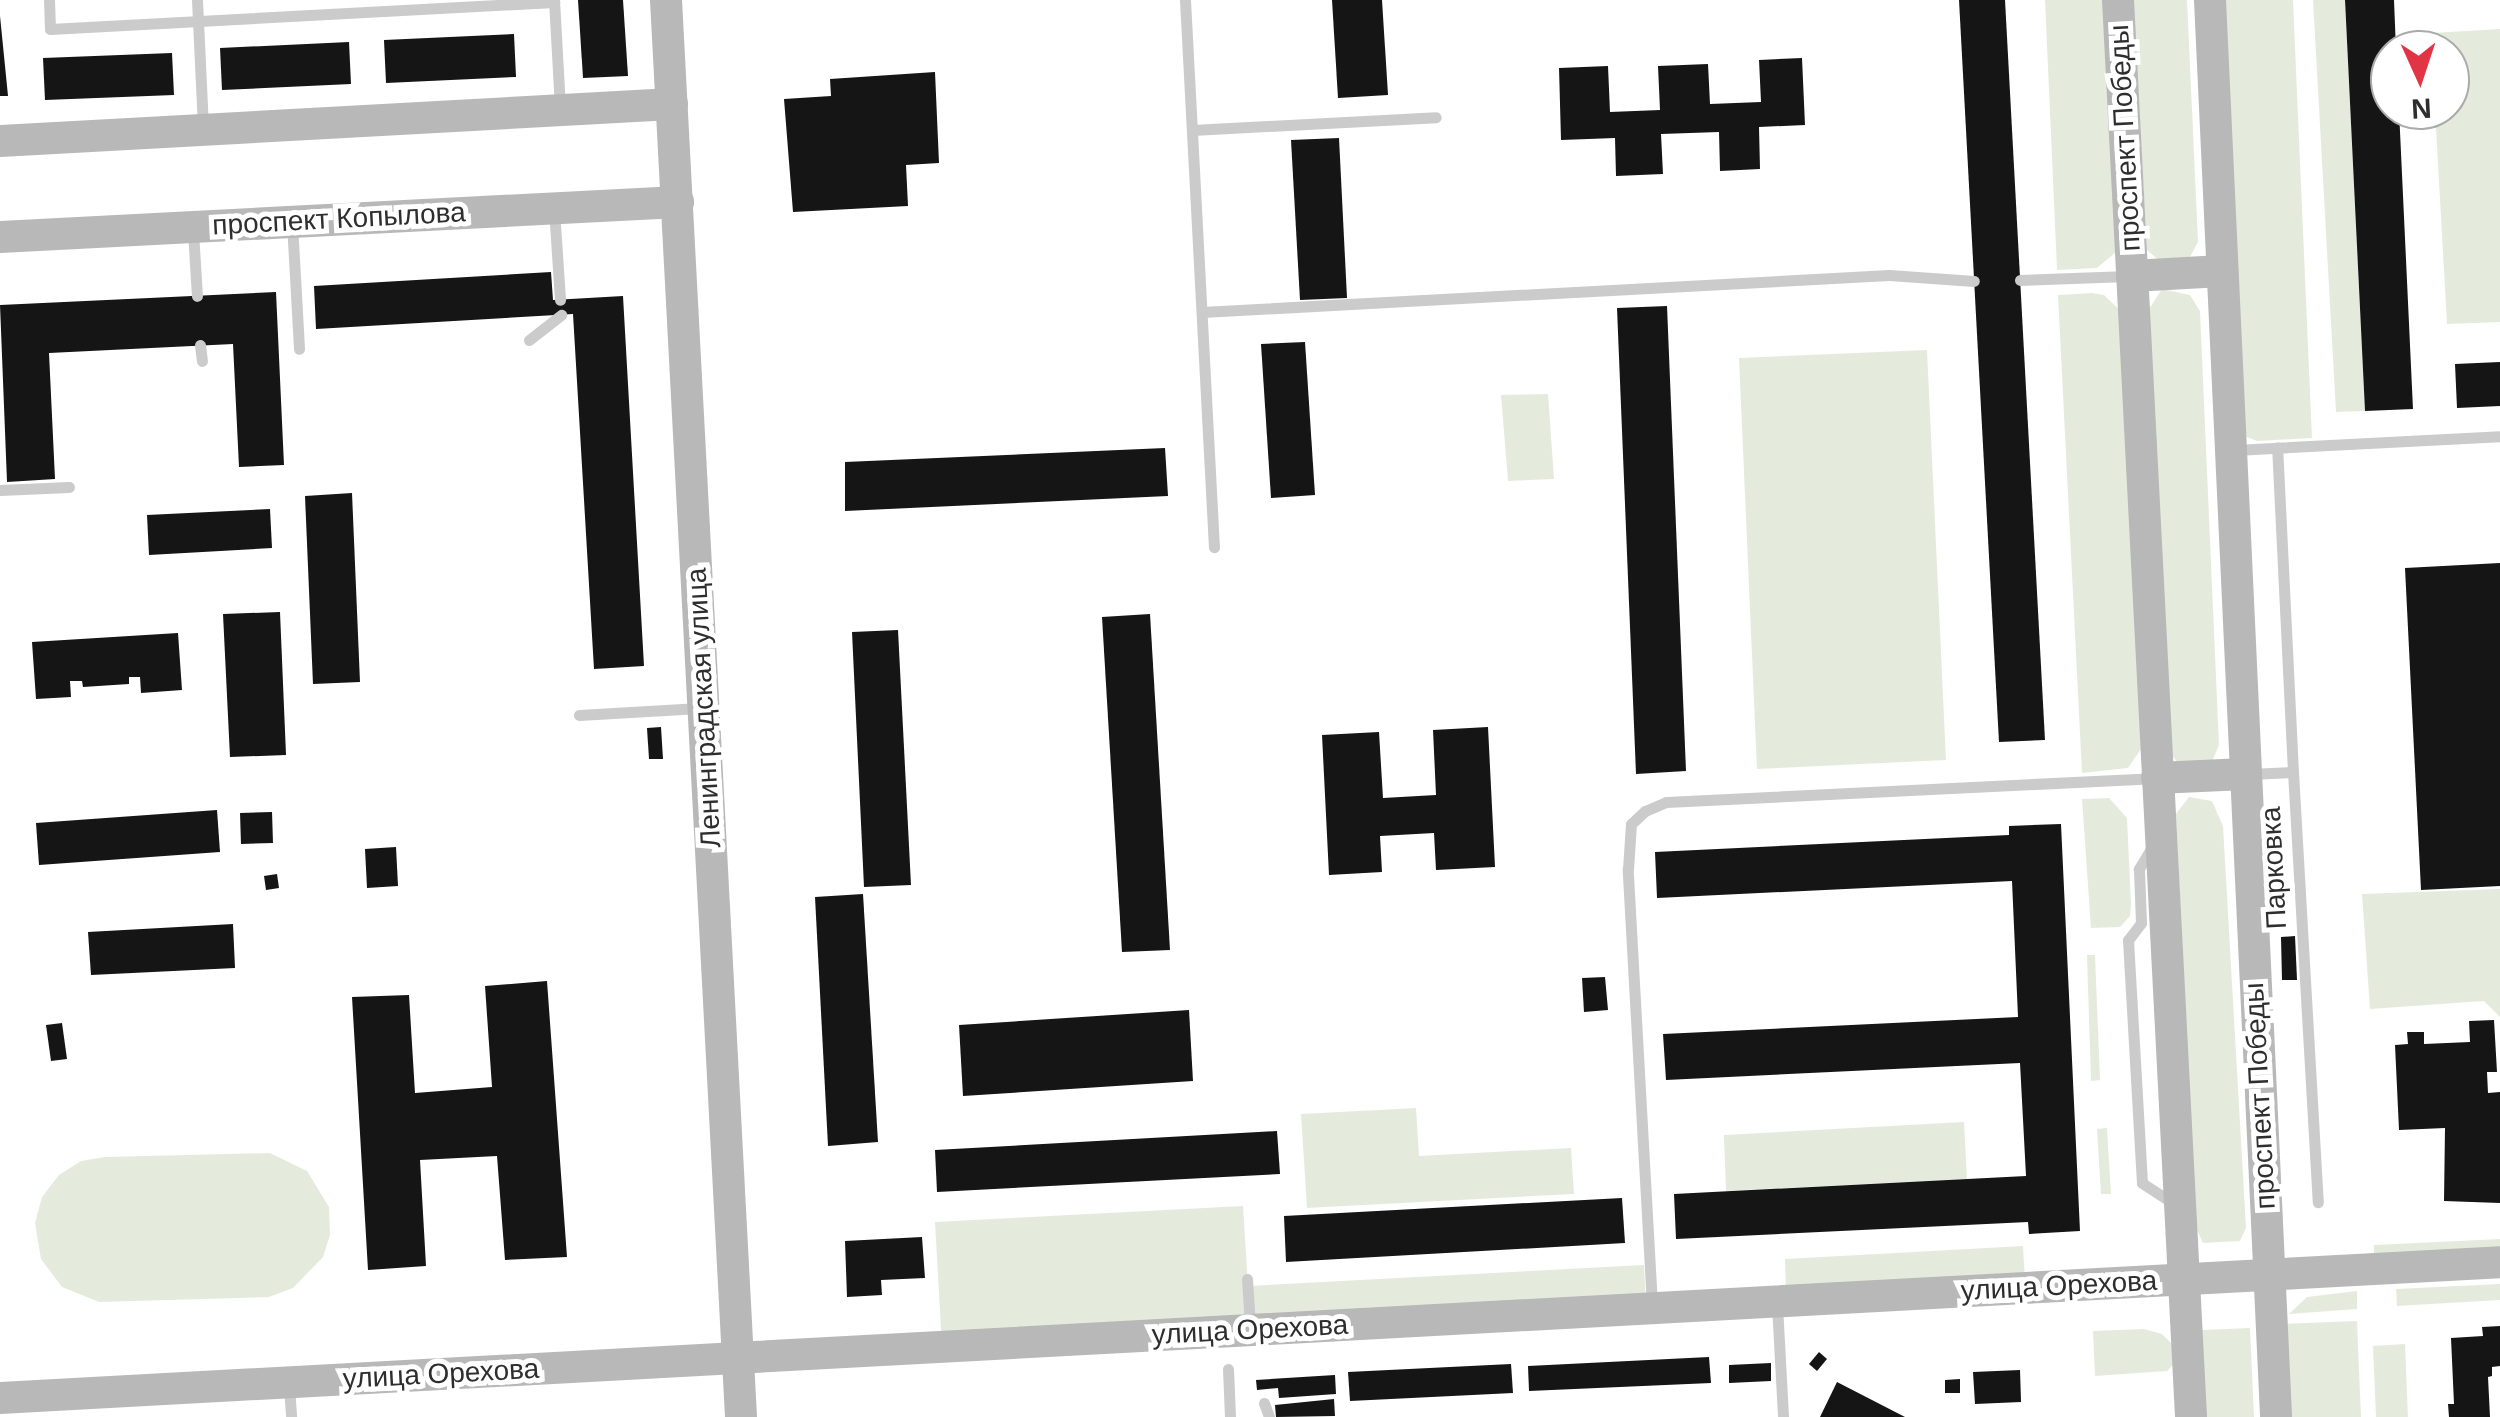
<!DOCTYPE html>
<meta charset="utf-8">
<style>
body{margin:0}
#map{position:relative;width:2500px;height:1417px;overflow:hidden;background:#fff;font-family:Arial,sans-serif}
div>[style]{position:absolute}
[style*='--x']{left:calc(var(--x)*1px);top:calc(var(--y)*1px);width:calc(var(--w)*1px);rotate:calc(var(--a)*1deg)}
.green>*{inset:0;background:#e5ebdc}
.building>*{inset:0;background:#151515}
.lane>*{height:11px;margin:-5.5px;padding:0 5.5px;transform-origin:5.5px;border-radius:5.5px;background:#cbcbcb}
.secondary>*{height:32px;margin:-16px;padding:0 16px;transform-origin:16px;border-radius:16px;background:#b8b8b8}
span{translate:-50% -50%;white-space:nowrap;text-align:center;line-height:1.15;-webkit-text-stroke:10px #fff;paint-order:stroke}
.street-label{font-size:28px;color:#2e2e2e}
.north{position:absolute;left:2370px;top:30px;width:100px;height:100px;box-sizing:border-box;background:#fff;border:2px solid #ababab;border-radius:50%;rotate:177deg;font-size:28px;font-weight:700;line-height:40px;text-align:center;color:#2e2e2e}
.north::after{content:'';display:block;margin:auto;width:35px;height:45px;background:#e13545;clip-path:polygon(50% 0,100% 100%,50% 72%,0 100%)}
</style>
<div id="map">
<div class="green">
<div style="clip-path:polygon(2045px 0,2106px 0,2116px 252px,2097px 268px,2057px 270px)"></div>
<div style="clip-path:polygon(2133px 0,2187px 0,2198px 242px,2189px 259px,2163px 264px,2147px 250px)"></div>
<div style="clip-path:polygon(2215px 0,2293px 0,2312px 438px,2257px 441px,2242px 435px)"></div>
<div style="clip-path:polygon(2313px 0,2345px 0,2365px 411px,2336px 412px)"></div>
<div style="clip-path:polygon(2500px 29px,2500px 322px,2447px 324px,2435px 110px,2450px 110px,2450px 50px,2432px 50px,2431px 33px)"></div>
<div style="clip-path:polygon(2162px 289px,2190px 295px,2200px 311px,2219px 745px,2212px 762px,2177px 762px,2172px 755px,2149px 309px)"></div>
<div style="clip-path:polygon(2092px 293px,2104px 295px,2120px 310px,2141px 749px,2128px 768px,2082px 773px,2058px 295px)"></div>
<div style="clip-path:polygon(1927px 350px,1946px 760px,1757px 769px,1739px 358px)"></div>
<div style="clip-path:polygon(1548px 394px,1554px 479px,1508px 481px,1501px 395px)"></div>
<div style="clip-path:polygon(2189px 797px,2212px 801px,2223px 826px,2246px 1228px,2240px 1241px,2203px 1243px,2196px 1228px,2176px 814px)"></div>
<div style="clip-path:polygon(2109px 798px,2127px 818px,2131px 905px,2130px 916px,2120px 927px,2091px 928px,2082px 799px)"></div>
<div style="clip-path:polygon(2500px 889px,2500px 1017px,2484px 1001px,2370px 1009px,2362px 894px)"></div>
<div style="clip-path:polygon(2087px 955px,2095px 955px,2100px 1080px,2091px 1081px)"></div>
<div style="clip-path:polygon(1416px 1108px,1419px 1156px,1571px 1148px,1574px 1194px,1307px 1208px,1301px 1114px)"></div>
<div style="clip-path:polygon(1964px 1122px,1967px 1179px,1726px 1191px,1724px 1135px)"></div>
<div style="clip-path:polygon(2107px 1128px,2111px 1194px,2101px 1194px,2097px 1129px)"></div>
<div style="clip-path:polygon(270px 1153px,307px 1171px,329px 1207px,330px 1235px,323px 1257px,293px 1288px,269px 1297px,99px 1302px,62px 1287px,41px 1259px,35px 1223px,42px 1197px,59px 1175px,81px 1161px,105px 1157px)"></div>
<div style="clip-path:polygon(1243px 1206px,1248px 1286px,1644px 1265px,1646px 1302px,942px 1346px,935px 1222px)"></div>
<div style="clip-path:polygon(2500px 1239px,2500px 1252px,2374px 1257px,2374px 1245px)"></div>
<div style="clip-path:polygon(2023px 1246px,2025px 1281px,1786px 1294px,1785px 1259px)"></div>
<div style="clip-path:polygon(2500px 1284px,2500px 1300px,2397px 1306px,2396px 1289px)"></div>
<div style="clip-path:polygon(2357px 1291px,2357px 1309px,2289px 1314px,2307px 1297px)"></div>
<div style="clip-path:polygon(2357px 1321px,2361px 1417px,2284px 1417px,2279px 1324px)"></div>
<div style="clip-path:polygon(2250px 1328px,2254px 1417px,2206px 1417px,2201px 1330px)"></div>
<div style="clip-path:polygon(2144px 1329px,2162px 1334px,2173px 1345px,2173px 1365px,2167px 1371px,2095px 1376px,2093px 1331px)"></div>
<div style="clip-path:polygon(2405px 1344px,2408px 1417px,2376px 1417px,2373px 1346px)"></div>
</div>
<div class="building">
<div style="clip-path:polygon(578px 0,623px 0,628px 76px,583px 78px)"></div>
<div style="clip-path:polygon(1332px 0,1382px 0,1388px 95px,1338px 98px)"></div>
<div style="clip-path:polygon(1959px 0,2005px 0,2045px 740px,1999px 742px)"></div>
<div style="clip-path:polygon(2345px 0,2394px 0,2396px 50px,2390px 50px,2390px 110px,2399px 110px,2413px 409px,2365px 411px)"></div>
<div style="clip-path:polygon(0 16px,8px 96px,0 96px)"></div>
<div style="clip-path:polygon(514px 34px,516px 77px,386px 83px,384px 40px)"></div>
<div style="clip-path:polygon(349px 42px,351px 84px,222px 90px,220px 48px)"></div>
<div style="clip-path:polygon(172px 53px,174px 95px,45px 100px,43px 58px)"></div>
<div style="clip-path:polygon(1802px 58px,1805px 125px,1759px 127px,1760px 169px,1720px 171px,1719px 132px,1661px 134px,1663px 174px,1616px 176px,1615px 138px,1561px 140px,1559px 68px,1608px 66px,1610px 112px,1660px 110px,1658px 66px,1708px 64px,1710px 104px,1761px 102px,1759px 60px)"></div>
<div style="clip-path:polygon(935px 72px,939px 163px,906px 165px,908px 206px,793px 212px,784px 99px,831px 96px,830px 79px)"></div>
<div style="clip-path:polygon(1339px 138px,1347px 298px,1300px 300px,1291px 140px)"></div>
<div style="clip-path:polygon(551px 272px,553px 300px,623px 296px,644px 666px,594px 669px,573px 314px,316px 329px,314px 286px)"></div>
<div style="clip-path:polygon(276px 292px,284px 465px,239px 467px,233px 344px,49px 353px,55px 479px,7px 482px,0 305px)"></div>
<div style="clip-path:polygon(1667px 306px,1686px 771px,1636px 774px,1617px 308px)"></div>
<div style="clip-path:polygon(1305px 342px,1315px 495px,1271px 498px,1261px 344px)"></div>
<div style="clip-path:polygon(2500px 362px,2500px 406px,2457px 408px,2455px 364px)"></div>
<div style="clip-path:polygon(1165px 448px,1168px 496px,845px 511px,845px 462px)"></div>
<div style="clip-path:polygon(352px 493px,360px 682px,313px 684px,305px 496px)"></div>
<div style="clip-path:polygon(270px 509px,272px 548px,149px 555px,147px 515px)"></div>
<div style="clip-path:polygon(2500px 563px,2500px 886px,2421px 890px,2405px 568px)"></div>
<div style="clip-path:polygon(280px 612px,286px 755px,230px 757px,223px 614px)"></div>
<div style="clip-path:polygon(1150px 614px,1170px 950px,1122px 952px,1102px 617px)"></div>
<div style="clip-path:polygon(898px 630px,911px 885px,864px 887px,852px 632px)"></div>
<div style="clip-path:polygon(178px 633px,182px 690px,141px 693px,140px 677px,129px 677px,129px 684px,83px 687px,82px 681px,70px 681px,71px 697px,36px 699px,32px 642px)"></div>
<div style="clip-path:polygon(661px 727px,663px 759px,649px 759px,647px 728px)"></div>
<div style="clip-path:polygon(1488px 727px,1495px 867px,1436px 870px,1434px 833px,1380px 836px,1382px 872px,1329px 875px,1322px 735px,1379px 732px,1383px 798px,1436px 795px,1433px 730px)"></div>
<div style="clip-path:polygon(217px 810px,220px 852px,39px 865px,36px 823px)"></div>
<div style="clip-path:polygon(272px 812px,273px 843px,241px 844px,240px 813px)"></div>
<div style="clip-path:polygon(2061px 824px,2080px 1231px,2029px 1234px,2028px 1222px,1676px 1239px,1674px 1194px,2026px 1176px,2020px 1063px,1666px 1080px,1663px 1034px,2018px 1017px,2012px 881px,1657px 898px,1655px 852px,2009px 835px,2009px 826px)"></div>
<div style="clip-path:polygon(396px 847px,398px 886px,367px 888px,365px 849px)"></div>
<div style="clip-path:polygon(277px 874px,279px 888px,266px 890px,264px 876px)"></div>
<div style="clip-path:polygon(863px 894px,878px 1142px,828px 1146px,815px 897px)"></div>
<div style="clip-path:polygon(233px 924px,235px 968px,91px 975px,88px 932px)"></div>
<div style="clip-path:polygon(2295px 936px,2297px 980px,2282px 980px,2281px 937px)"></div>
<div style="clip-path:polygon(1605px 977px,1608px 1010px,1584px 1012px,1582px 978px)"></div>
<div style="clip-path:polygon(547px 981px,567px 1257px,505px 1260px,497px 1156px,420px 1160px,426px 1266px,368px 1270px,352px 997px,409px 995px,415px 1093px,492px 1087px,485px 986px)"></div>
<div style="clip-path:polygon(1189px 1010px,1193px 1081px,963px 1096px,959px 1025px)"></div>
<div style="clip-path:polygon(2494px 1020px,2497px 1072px,2487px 1072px,2488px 1093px,2500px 1092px,2500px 1203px,2444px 1201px,2445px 1128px,2399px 1130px,2395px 1045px,2408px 1044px,2407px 1032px,2424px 1032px,2424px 1044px,2470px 1042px,2469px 1021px)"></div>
<div style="clip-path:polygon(62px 1023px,67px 1059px,51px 1061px,46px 1025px)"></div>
<div style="clip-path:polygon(1277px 1131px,1280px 1174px,937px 1192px,935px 1150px)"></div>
<div style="clip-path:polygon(1622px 1198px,1625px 1243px,1286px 1262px,1284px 1216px)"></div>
<div style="clip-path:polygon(922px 1237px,925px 1278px,881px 1280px,882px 1295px,847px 1297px,845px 1241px)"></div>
<div style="clip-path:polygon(2500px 1326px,2500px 1366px,2492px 1367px,2492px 1376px,2488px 1377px,2490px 1417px,2449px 1417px,2448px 1404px,2454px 1404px,2451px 1338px,2483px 1336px,2482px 1327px)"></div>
<div style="clip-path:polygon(1819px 1352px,1827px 1359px,1817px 1371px,1809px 1364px)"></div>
<div style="clip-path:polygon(1709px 1357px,1711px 1383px,1529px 1391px,1528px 1366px)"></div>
<div style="clip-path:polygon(1771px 1363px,1771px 1381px,1729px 1383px,1729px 1365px)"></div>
<div style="clip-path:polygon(1511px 1364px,1513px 1393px,1350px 1401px,1348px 1372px)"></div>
<div style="clip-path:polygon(2020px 1370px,2021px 1402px,1975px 1404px,1973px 1372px)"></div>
<div style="clip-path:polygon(1335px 1375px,1336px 1394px,1279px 1398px,1278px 1388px,1257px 1390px,1256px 1380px)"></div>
<div style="clip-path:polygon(1960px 1379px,1960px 1393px,1945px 1393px,1945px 1380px)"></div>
<div style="clip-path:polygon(1837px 1382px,1905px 1417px,1820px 1417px)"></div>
<div style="clip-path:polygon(1334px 1399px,1335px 1416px,1276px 1417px,1275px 1405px)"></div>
</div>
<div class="lane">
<div style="--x:49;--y:0;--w:29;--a:88"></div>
<div style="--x:50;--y:29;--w:505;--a:-3.07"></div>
<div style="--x:197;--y:0;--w:125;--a:87.3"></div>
<div style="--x:554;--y:0;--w:109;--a:86.8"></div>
<div style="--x:1185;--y:0;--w:548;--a:86.97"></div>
<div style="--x:1192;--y:130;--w:244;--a:-3"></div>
<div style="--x:554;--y:209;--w:91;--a:86.2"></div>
<div style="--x:292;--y:223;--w:126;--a:86.8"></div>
<div style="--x:193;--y:231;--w:65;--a:86.5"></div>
<div style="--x:2020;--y:280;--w:108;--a:-2.1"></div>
<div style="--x:1202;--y:312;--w:688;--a:-3.08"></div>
<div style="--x:1889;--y:275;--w:85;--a:4"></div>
<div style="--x:529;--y:340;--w:41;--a:-38"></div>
<div style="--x:200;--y:345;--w:16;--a:83"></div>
<div style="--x:2235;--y:450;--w:265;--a:-3"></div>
<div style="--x:0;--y:490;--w:69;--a:-2.5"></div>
<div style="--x:579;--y:715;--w:121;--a:-3.3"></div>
<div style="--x:2293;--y:772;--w:431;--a:86.7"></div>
<div style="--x:2250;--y:774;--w:43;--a:-2.7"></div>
<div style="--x:2293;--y:772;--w:325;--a:-92.8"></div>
<div style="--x:2152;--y:847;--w:26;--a:121"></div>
<div style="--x:2139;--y:869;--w:54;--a:87.9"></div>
<div style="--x:2141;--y:923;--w:21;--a:127"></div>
<div style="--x:2128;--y:940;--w:243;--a:86.7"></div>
<div style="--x:2142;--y:1183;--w:37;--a:33"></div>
<div style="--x:1247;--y:1279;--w:46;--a:86.3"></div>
<div style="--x:1652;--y:1305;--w:437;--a:-93.2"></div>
<div style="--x:1628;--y:869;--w:45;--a:-86.2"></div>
<div style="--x:1631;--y:824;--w:19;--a:-43"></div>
<div style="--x:1645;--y:811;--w:23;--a:-23"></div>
<div style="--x:1666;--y:802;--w:487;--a:-2.8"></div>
<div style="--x:1777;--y:1305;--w:112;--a:86.9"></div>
<div style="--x:1228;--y:1369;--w:48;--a:87.6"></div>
<div style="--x:289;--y:1386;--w:31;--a:86"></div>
<div style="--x:1264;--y:1403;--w:15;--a:70"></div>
</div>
<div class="secondary">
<div style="--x:666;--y:0;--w:1419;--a:86.97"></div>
<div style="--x:2118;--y:0;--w:1419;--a:87.05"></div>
<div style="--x:2210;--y:0;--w:1419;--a:87.33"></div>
<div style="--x:0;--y:141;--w:673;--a:-3.15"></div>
<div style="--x:0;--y:237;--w:679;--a:-2.96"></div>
<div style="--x:2132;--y:276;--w:90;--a:-3.2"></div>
<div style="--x:2157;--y:778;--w:88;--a:-2.6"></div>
<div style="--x:0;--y:1398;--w:2504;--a:-3.11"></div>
</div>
<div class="street-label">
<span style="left:2125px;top:138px;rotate:-93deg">проспект Победы</span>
<span style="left:339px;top:219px;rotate:-3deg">проспект Копылова</span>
<span style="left:704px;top:708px;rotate:-93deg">Ленинградская улица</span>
<span style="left:2274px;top:868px;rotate:-93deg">Парковка</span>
<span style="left:2260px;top:1096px;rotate:-93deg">проспект Победы</span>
<span style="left:2059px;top:1286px;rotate:-3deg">улица Орехова</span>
<span style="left:1250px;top:1330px;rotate:-3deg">улица Орехова</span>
<span style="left:441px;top:1374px;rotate:-3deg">улица Орехова</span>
</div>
<div class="north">N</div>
</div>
